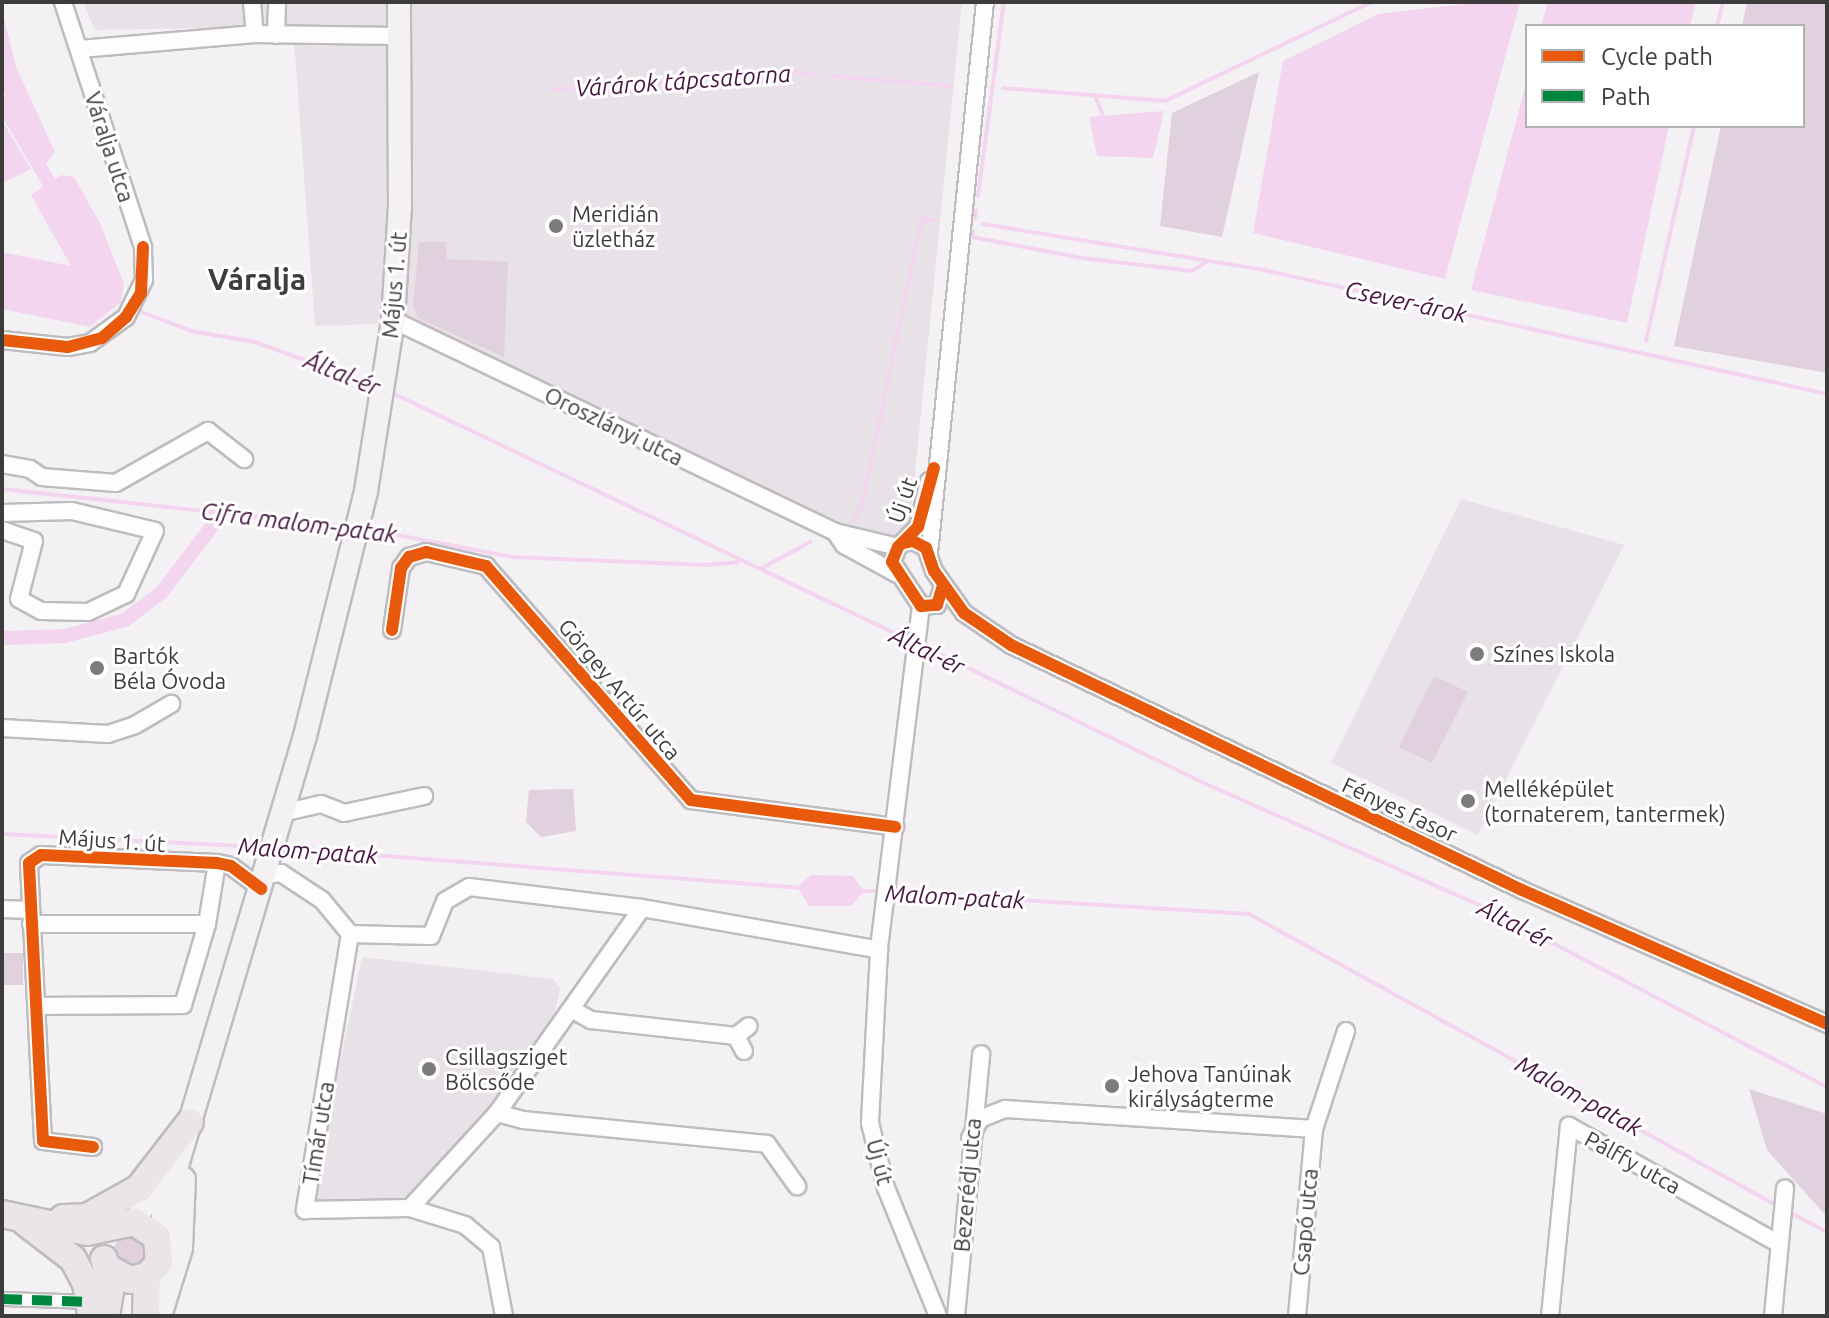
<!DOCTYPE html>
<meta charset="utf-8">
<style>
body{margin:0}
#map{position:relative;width:1829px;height:1318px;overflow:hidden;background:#f3f1f3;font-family:Ubuntu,sans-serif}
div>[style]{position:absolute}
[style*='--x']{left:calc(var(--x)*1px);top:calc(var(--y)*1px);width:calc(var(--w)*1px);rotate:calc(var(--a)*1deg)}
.built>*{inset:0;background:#e8e1e7}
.green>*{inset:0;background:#e1d1de}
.round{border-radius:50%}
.water>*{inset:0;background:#f4d5f0}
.stream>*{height:4px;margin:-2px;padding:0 2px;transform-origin:2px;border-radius:2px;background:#f4d5f0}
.canal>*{height:14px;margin:-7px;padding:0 7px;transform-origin:7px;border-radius:7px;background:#f4d5f0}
.roads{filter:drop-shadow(2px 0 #bebcbe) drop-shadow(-2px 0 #bebcbe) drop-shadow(0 2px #bebcbe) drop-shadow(0 -2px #bebcbe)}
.pedestrian>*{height:12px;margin:-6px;padding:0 6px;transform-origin:6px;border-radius:6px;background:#fdfdfd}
.minor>*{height:16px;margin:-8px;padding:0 8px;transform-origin:8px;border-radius:8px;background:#fdfdfd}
.secondary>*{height:22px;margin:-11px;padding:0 11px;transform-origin:11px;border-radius:11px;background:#f3f1f3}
.primary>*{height:26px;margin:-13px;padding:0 13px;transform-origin:13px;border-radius:13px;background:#eae5e9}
.quiet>*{height:10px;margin-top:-5px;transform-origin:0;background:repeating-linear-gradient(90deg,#00873e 0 20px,transparent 0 30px)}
.cycleway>*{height:12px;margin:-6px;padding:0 6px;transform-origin:6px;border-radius:6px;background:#e8590c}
.dots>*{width:22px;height:22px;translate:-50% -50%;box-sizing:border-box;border:4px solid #fff;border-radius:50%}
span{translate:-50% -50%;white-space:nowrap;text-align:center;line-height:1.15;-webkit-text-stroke:6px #fff;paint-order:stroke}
.street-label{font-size:22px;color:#3d3b3c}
.poi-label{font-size:22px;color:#3d3b3c}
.left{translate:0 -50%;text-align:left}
.water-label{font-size:24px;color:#491744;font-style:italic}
.district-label{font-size:30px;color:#3d3b3c;font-weight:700}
.frame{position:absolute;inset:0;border:4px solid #3d3b3c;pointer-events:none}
.legend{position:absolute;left:1525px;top:24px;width:280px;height:104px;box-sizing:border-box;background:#fff;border:2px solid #b1b1b1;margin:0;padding:10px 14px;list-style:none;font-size:24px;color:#3d3b3c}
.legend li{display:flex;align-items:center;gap:16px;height:40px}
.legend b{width:40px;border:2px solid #b1b1b1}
</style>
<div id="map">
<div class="built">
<div style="clip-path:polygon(83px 2px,962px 2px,907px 553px,410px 323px,315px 326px,293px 26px,95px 30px)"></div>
<div style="clip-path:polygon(1461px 499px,1624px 545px,1478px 835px,1331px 763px)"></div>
<div style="clip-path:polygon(362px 957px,553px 979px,560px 988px,553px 1022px,485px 1117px,408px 1202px,312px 1200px)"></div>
</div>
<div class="green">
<div style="clip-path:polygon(1747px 2px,1827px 2px,1827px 373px,1674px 346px,1721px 126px,1803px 126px,1803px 26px,1742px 26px)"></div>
<div style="clip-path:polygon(1259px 72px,1222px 237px,1160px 226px,1172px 113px)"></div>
<div style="clip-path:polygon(419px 242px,446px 242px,447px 259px,508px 262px,504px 357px,418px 318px,413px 305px)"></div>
<div style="clip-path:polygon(1434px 676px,1468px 692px,1432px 763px,1399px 747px)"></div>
<div style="clip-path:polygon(573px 789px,576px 831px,541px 837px,526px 822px,529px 790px)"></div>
<div style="clip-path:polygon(2px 953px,23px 953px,23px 985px,2px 985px)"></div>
<div style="clip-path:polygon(1749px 1089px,1827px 1114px,1827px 1217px,1767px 1150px)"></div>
<div class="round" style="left:114px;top:1234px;width:34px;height:34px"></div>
</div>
<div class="water">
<div style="clip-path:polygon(1481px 2px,1520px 2px,1445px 279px,1253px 233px,1283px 61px,1378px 14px)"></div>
<div style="clip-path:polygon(1548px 2px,1696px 2px,1690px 26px,1541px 26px)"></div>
<div style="clip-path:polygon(2px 10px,16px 67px,55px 152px,44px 166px,2px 89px)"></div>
<div style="clip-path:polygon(1527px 80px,1527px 126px,1669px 126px,1627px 323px,1471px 290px)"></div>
<div style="clip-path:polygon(1164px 111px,1153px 158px,1097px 156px,1089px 117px)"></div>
<div style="clip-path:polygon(2px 120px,31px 169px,2px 183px)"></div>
<div style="clip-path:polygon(61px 175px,74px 177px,100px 223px,124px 284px,121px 302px,90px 327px,2px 309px,2px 252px,71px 266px,31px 195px)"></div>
<div style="clip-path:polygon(811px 875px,853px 876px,864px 891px,851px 906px,809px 906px,797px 887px)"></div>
</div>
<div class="stream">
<div style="--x:1717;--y:26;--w:25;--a:-76"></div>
<div style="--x:831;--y:76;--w:121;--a:4.7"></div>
<div style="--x:1003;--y:88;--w:163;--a:4.6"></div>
<div style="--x:1165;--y:101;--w:229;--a:-25.6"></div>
<div style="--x:552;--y:90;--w:229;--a:-4.5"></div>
<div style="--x:780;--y:72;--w:34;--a:5"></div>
<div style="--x:1095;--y:95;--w:22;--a:69"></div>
<div style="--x:978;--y:196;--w:196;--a:-82.4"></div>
<div style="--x:975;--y:218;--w:8;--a:-83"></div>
<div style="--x:983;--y:224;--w:284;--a:9.3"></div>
<div style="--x:1263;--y:270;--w:577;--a:12.4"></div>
<div style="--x:973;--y:231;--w:6;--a:99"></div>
<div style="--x:972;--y:237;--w:112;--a:10.8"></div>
<div style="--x:1082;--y:258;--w:111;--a:6.7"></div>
<div style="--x:1192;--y:271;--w:17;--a:-33"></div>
<div style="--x:134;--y:309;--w:61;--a:21.1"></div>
<div style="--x:191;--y:331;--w:65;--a:9.8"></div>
<div style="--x:255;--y:342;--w:130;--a:19.8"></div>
<div style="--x:1646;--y:341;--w:220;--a:-77.4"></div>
<div style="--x:388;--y:391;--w:580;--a:25.55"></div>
<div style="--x:2;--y:489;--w:349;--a:6.2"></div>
<div style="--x:852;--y:522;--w:16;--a:-55"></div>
<div style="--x:861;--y:509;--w:297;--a:-78.2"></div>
<div style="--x:922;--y:218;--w:14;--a:8"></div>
<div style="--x:366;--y:529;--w:150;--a:10.8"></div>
<div style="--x:513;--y:557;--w:193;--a:2.4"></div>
<div style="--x:706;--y:565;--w:32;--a:-5"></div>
<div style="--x:760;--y:569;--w:57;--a:-28.4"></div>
<div style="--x:923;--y:646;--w:315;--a:26"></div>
<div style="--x:1206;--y:784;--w:304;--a:23.9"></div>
<div style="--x:1484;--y:907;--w:387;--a:27.7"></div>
<div style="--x:2;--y:834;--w:261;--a:2.9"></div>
<div style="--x:280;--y:848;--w:524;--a:4.38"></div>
<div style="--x:862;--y:891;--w:20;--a:0"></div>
<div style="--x:890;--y:892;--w:360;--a:3.5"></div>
<div style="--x:1249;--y:914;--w:604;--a:28.9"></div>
<div style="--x:1789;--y:1212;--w:43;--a:27.8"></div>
</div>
<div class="canal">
<div style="--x:2;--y:103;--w:108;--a:59.4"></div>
<div style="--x:2;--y:638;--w:63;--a:-1.8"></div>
<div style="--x:65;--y:636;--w:62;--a:-14.9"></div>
<div style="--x:125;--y:620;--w:45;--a:-36.9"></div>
<div style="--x:161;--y:593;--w:103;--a:-52.5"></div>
</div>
<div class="roads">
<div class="pedestrian">
<div style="--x:2;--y:1299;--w:89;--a:1.9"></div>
</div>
<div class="minor">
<div style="--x:252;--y:2;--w:32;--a:85"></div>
<div style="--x:276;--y:35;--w:33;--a:-88"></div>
<div style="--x:80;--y:49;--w:176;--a:-4.9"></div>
<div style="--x:255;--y:34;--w:143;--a:0.8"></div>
<div style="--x:393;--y:320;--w:490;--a:25.6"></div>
<div style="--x:835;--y:532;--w:65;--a:13.4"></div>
<div style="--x:2;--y:340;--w:66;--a:6.1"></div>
<div style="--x:68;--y:347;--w:22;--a:-10"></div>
<div style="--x:90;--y:343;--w:44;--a:-35.8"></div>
<div style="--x:126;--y:317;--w:41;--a:-64.1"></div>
<div style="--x:144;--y:280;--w:33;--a:-92"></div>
<div style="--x:143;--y:247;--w:258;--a:-108.1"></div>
<div style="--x:2;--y:464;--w:28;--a:10"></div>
<div style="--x:30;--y:469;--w:14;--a:34"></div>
<div style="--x:42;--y:477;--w:74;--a:4.6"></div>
<div style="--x:116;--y:483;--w:106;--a:-29.5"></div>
<div style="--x:208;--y:431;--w:46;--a:37.9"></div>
<div style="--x:929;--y:481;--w:47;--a:103.4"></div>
<div style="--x:918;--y:527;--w:28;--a:135"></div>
<div style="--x:898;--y:547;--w:16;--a:112"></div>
<div style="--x:892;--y:562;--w:53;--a:56.6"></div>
<div style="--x:921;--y:606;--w:16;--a:-4"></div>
<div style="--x:937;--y:605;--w:21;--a:-73"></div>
<div style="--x:2;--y:513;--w:70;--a:-1.6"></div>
<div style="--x:72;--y:511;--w:85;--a:13.5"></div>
<div style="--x:155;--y:531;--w:69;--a:114.7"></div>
<div style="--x:126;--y:594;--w:42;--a:154.7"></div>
<div style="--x:88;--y:612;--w:47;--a:-178.8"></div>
<div style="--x:41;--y:611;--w:25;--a:-151"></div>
<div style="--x:19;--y:599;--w:60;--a:-75.5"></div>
<div style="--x:34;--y:541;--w:34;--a:-161"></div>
<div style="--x:835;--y:532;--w:16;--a:55"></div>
<div style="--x:844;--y:545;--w:60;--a:28.7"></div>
<div style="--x:904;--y:543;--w:9;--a:-13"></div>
<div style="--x:913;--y:541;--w:15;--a:28"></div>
<div style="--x:926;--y:548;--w:24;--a:71"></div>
<div style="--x:934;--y:571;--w:52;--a:54.5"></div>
<div style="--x:964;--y:613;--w:57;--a:34.2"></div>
<div style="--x:1011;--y:645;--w:567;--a:25.62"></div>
<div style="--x:1522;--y:890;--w:333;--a:23.7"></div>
<div style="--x:929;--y:553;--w:554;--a:-84.2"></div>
<div style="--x:921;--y:606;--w:347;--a:97"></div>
<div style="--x:879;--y:950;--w:173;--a:93"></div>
<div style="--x:870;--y:1123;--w:67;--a:76.2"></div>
<div style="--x:886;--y:1188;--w:138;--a:67.9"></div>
<div style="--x:392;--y:630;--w:63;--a:-81.7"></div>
<div style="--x:401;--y:568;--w:14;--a:-54"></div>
<div style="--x:409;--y:557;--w:18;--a:-16"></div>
<div style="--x:426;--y:552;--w:62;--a:13.1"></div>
<div style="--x:486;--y:566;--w:311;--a:48.8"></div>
<div style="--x:691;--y:800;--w:206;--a:7.5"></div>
<div style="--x:2;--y:728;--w:106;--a:3.2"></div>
<div style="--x:108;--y:734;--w:28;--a:-18"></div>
<div style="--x:135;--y:725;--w:42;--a:-30.3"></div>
<div style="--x:282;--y:813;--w:40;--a:-13"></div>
<div style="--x:321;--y:804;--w:25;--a:21"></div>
<div style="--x:344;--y:813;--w:82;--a:-12"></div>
<div style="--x:265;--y:875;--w:16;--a:-7"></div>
<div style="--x:281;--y:873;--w:49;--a:33.4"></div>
<div style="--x:322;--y:900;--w:44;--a:50.5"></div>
<div style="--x:350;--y:934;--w:81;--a:1.4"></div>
<div style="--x:431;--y:936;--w:38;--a:-68"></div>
<div style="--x:445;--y:901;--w:28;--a:-30"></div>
<div style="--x:469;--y:887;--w:174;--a:6.9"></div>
<div style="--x:642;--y:908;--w:241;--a:10"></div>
<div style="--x:2;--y:909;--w:28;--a:2"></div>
<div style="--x:31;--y:924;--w:176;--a:0"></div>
<div style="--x:350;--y:934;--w:280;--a:99.3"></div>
<div style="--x:305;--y:1210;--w:105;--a:-1.1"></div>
<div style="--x:410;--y:1208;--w:58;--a:17.2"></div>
<div style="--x:465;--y:1225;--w:34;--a:40"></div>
<div style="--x:491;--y:1247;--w:70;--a:79.3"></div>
<div style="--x:37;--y:1006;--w:146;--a:-0.4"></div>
<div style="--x:183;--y:1005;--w:84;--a:-73.5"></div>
<div style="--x:207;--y:924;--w:62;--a:-80.7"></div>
<div style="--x:573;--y:1010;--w:21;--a:29"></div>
<div style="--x:591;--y:1020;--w:146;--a:6.3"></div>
<div style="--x:744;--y:1051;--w:17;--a:-118"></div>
<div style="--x:736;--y:1036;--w:16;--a:-38"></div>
<div style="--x:497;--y:1113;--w:27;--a:15"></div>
<div style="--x:523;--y:1120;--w:245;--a:5.6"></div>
<div style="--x:767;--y:1144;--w:52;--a:54.5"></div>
<div style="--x:970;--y:1138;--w:21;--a:-62"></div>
<div style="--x:980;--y:1119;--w:27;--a:-22"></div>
<div style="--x:1005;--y:1109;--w:310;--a:3.7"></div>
<div style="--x:93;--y:1147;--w:50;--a:-173.2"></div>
<div style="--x:43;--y:1141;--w:278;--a:-92.9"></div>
<div style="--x:29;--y:863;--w:14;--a:-34"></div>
<div style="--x:41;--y:855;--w:176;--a:2.6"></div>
<div style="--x:217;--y:863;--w:14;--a:12"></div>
<div style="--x:231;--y:866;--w:38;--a:37"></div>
<div style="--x:410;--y:1208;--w:129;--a:-47.5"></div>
<div style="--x:497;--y:1113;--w:251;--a:-54.7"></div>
<div style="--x:956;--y:1316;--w:263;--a:-84.5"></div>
<div style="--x:1297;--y:1316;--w:188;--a:-84.8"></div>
<div style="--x:1314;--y:1129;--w:103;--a:-71.9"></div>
<div style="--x:1550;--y:1316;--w:191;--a:-84.3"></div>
<div style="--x:1569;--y:1126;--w:241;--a:29.3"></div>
<div style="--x:1773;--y:1316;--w:128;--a:-84.6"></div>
</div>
<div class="secondary">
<div style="--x:134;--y:1222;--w:66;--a:-58.7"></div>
<div style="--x:160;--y:1245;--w:36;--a:-84"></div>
<div style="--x:164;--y:1209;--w:494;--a:-73.4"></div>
<div style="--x:305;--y:736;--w:252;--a:-76"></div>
<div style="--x:366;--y:491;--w:173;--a:-81"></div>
<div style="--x:393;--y:320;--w:113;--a:-86.5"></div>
<div style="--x:400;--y:207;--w:205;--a:-90.3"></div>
<div style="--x:160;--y:1316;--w:71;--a:-72.8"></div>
<div style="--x:181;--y:1248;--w:69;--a:-87.5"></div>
</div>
<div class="primary">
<div style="--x:2;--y:1214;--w:87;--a:12"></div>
<div style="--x:87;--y:1232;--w:48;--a:-12"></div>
<div style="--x:134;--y:1222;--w:27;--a:33"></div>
<div style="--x:157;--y:1237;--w:26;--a:86"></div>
<div style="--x:159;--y:1263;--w:18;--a:133"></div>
<div style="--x:147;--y:1276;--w:17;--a:167"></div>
<div style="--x:130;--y:1280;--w:25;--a:-151"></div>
<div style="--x:63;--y:1218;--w:24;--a:-2"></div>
<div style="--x:87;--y:1217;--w:60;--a:-29.1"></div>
<div style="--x:139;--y:1188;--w:83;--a:-52.3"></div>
<div style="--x:26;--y:1223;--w:59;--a:37.5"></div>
<div style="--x:73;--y:1259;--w:27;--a:62"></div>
<div style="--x:86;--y:1283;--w:33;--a:81"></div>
<div style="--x:104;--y:1259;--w:27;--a:75"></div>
<div style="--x:111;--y:1285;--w:31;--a:99"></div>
<div style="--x:146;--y:1316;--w:40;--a:-88.6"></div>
</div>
</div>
<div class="quiet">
<div style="--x:2;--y:1299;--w:89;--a:1.9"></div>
</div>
<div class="cycleway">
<div style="--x:2;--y:340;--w:66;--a:6.1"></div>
<div style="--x:68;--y:347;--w:35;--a:-15"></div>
<div style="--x:102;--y:338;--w:32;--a:-41"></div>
<div style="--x:126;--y:317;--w:28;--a:-58"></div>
<div style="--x:141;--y:293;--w:46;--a:-87.5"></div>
<div style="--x:934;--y:468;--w:61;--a:105.2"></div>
<div style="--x:918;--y:527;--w:28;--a:135"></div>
<div style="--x:898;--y:547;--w:16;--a:112"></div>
<div style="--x:892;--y:562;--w:53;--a:56.6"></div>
<div style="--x:921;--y:606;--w:16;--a:-4"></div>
<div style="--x:937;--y:605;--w:21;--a:-73"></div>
<div style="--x:904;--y:543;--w:9;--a:-13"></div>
<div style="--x:913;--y:541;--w:15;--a:28"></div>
<div style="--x:926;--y:548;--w:24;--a:71"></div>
<div style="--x:934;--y:571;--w:52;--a:54.5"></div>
<div style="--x:964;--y:613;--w:57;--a:34.2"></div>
<div style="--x:1011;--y:645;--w:567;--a:25.62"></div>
<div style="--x:1522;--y:890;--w:333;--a:23.7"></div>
<div style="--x:392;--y:630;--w:63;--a:-81.7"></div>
<div style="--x:401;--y:568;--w:14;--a:-54"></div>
<div style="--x:409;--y:557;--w:18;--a:-16"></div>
<div style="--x:426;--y:552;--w:62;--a:13.1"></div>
<div style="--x:486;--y:566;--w:311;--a:48.8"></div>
<div style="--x:691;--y:800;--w:206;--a:7.5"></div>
<div style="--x:93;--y:1147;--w:50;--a:-173.2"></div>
<div style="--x:43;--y:1141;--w:278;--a:-92.9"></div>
<div style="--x:29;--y:863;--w:14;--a:-34"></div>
<div style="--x:41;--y:855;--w:176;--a:2.6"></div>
<div style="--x:217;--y:863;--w:14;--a:12"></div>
<div style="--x:231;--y:866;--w:38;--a:37"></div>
</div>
<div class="dots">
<div style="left:556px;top:226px;background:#7d7b7c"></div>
<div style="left:1477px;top:654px;background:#7d7b7c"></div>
<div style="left:97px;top:668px;background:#7d7b7c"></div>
<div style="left:1468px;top:801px;background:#7d7b7c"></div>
<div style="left:429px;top:1069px;background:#7d7b7c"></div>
<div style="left:1112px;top:1086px;background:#7d7b7c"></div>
</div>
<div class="street-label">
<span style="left:110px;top:147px;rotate:72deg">Váralja utca</span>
<span style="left:394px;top:285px;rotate:-85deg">Május 1. út</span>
<span style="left:614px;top:426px;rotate:26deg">Oroszlányi utca</span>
<span style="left:902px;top:500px;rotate:-71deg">Új út</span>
<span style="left:620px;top:689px;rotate:50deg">Görgey Artúr utca</span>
<span style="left:1400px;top:809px;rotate:25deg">Fényes fasor</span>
<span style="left:112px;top:840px;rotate:4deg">Május 1. út</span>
<span style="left:318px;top:1133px;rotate:-81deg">Tímár utca</span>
<span style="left:880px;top:1162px;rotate:75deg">Új út</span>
<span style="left:1633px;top:1162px;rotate:29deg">Pálffy utca</span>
<span style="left:967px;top:1185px;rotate:-85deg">Bezerédj utca</span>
<span style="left:1305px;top:1222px;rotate:-85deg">Csapó utca</span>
</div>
<div class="poi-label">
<span class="left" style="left:572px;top:226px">Meridián<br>üzletház</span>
<span class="left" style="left:1493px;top:654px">Színes Iskola</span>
<span class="left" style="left:113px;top:668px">Bartók<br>Béla Óvoda</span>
<span class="left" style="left:1484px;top:801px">Melléképület<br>(tornaterem, tantermek)</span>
<span class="left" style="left:445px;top:1069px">Csillagsziget<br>Bölcsőde</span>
<span class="left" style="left:1128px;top:1086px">Jehova Tanúinak<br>királyságterme</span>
</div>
<div class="water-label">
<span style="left:683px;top:81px;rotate:-4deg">Várárok tápcsatorna</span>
<span style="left:1406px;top:302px;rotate:12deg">Csever-árok</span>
<span style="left:342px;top:374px;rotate:22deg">Által-ér</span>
<span style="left:299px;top:523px;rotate:7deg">Cifra malom-patak</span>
<span style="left:927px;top:651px;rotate:26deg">Által-ér</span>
<span style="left:308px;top:851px;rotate:4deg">Malom-patak</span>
<span style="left:955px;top:897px;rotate:3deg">Malom-patak</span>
<span style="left:1515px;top:924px;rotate:27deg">Által-ér</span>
<span style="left:1579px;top:1096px;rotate:29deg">Malom-patak</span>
</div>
<div class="district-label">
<span style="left:257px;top:279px">Váralja</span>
</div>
<div class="frame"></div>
<ul class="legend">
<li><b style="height:10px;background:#e8590c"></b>Cycle path</li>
<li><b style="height:10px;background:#00873e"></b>Path</li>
</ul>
</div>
